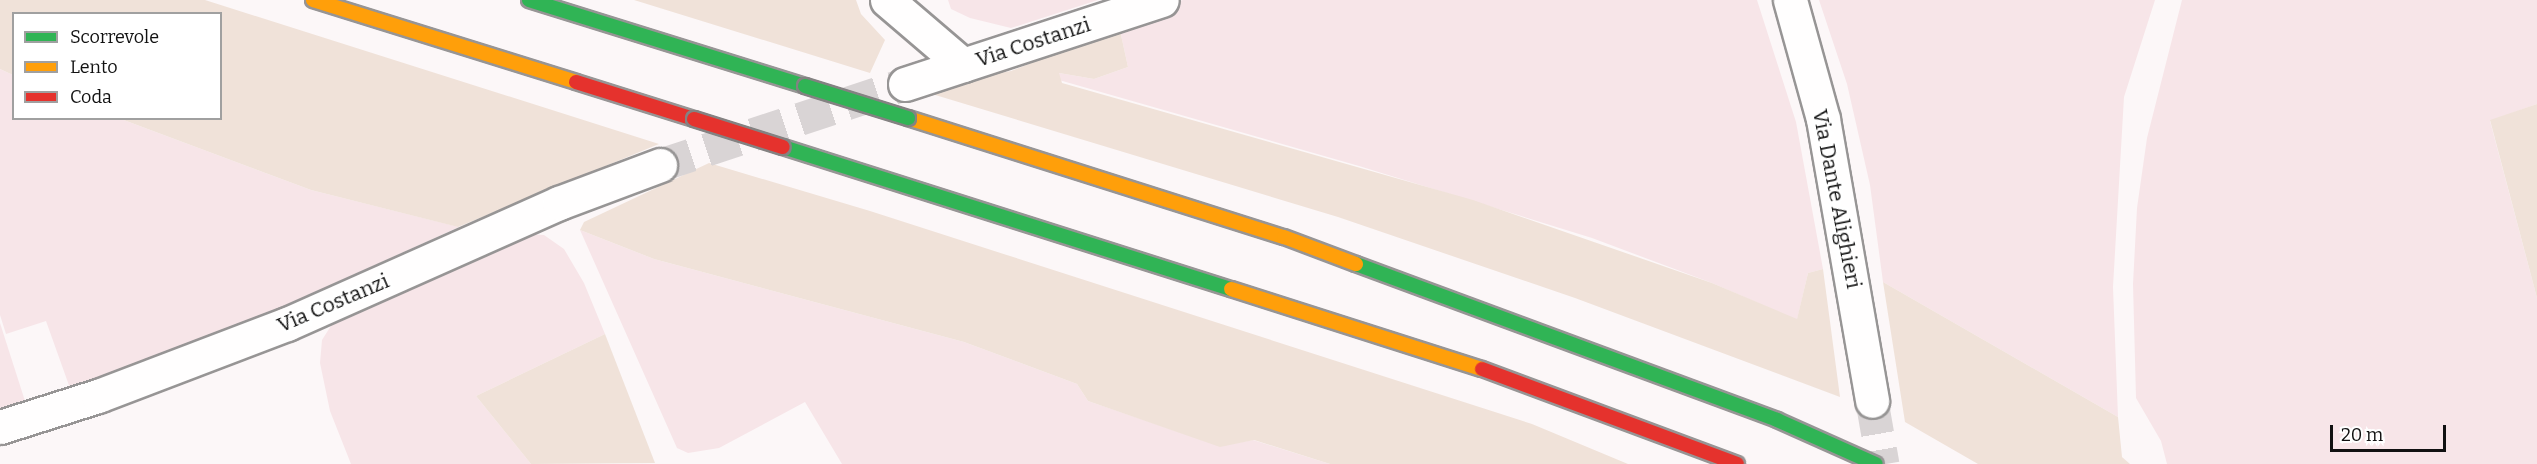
<!DOCTYPE html>
<style>
body{margin:0}
#map{position:relative;width:2537px;height:464px;overflow:hidden;background:#fcf7f8;font-family:Bitter,serif}
div>[style]{position:absolute}
[style*='--x']{left:calc(var(--x)*1px);top:calc(var(--y)*1px);width:calc(var(--w)*1px);rotate:calc(var(--a)*1deg)}
.farmland>*{inset:0;background:#f7e5e8}
.green>*{inset:0;background:#f0e2d9}
.street-tunnel>*{height:33px;margin-top:-16.5px;transform-origin:0;background:repeating-linear-gradient(90deg,#d9d4d5 0 33px,transparent 0 49px)}
.roads{filter:drop-shadow(2px 0 #979595) drop-shadow(-2px 0 #979595) drop-shadow(0 2px #979595) drop-shadow(0 -2px #979595)}
.street>*{height:33px;margin:-16.5px;padding:0 16.5px;transform-origin:16.5px;border-radius:16.5px;background:#fffefe}
.fast>*{height:14px;margin:-7px;padding:0 7px;transform-origin:7px;border-radius:7px;background:#30b455}
.slow>*{height:14px;margin:-7px;padding:0 7px;transform-origin:7px;border-radius:7px;background:#ff9f0a}
.jam>*{height:14px;margin:-7px;padding:0 7px;transform-origin:7px;border-radius:7px;background:#e5322d}
.bridges{filter:drop-shadow(2px 0 #848282) drop-shadow(-2px 0 #848282) drop-shadow(0 2px #848282) drop-shadow(0 -2px #848282)}
.fast-bridge>*{height:14px;margin:-7px;padding:0 7px;transform-origin:7px;border-radius:7px;background:#30b455}
.jam-bridge>*{height:14px;margin:-7px;padding:0 7px;transform-origin:7px;border-radius:7px;background:#e5322d}
span{translate:-50% -50%;white-space:nowrap;text-align:center;line-height:1.15;-webkit-text-stroke:6px #fff;paint-order:stroke}
.street-label{font-size:21px;color:#111}
.legend{position:absolute;left:12px;top:12px;width:210px;height:108px;box-sizing:border-box;background:#fff;border:2px solid #a0a0a0;margin:0;padding:8px 10px;list-style:none;font-size:18px;color:#111}
.legend li{display:flex;align-items:center;gap:12px;height:30px}
.legend b{width:30px;border:2px solid #a0a0a0}
.scale{position:absolute;left:2330px;top:425px;width:116px;height:27px;box-sizing:border-box;border:3px solid #111;border-top:0;padding-left:8px;font-size:18px;line-height:21px;white-space:nowrap;color:#111;-webkit-text-stroke:4px #fff;paint-order:stroke}
</style>
<div id="map">
<div class="farmland">
<div style="clip-path:polygon(948px 0,1098px 0,1011px 28px,970px 18px,951px 9px)"></div>
<div style="clip-path:polygon(1183px 0,1757px 0,1796px 122px,1823px 269px,1808px 273px,1797px 320px,1712px 283px,1592px 238px,1359px 166px,1059px 80px,1059px 73px,1094px 79px,1128px 67px,1118px 21px)"></div>
<div style="clip-path:polygon(1819px 0,2155px 0,2124px 97px,2113px 287px,2118px 417px,1883px 282px,1870px 185px,1847px 84px)"></div>
<div style="clip-path:polygon(2182px 0,2537px 0,2537px 104px,2490px 121px,2537px 298px,2537px 464px,2167px 464px,2161px 441px,2136px 398px,2133px 284px,2137px 208px,2147px 138px)"></div>
<div style="clip-path:polygon(0 69px,13px 75px,14px 118px,121px 119px,311px 190px,459px 227px,212px 339px,71px 391px,46px 321px,6px 334px,0 315px)"></div>
<div style="clip-path:polygon(580px 230px,654px 259px,964px 342px,1077px 384px,1088px 401px,1220px 446px,1253px 440px,1330px 464px,842px 464px,805px 402px,719px 448px,688px 453px,677px 448px)"></div>
<div style="clip-path:polygon(524px 234px,544px 235px,564px 249px,584px 283px,605px 334px,476px 396px,531px 464px,351px 464px,330px 411px,320px 363px,322px 340px,334px 321px)"></div>
<div style="clip-path:polygon(0 323px,25px 401px,0 409px)"></div>
</div>
<div class="green">
<div style="clip-path:polygon(0 0,205px 0,659px 144px,458px 227px,311px 190px,121px 119px,220px 118px,220px 14px,14px 14px,13px 75px,0 69px)"></div>
<div style="clip-path:polygon(634px 0,856px 0,861px 14px,885px 40px,870px 73px)"></div>
<div style="clip-path:polygon(1118px 21px,1128px 67px,1094px 79px,1059px 73px,1062px 83px,1473px 200px,1712px 283px,1797px 319px,1808px 273px,1823px 269px,1840px 397px,1575px 298px,1338px 217px,922px 91px,933px 84px,1011px 71px,1067px 49px)"></div>
<div style="clip-path:polygon(2537px 104px,2537px 298px,2490px 120px)"></div>
<div style="clip-path:polygon(709px 163px,870px 211px,1532px 424px,1628px 464px,1330px 464px,1254px 440px,1220px 447px,1088px 401px,1077px 384px,964px 342px,654px 259px,580px 230px,584px 222px)"></div>
<div style="clip-path:polygon(1883px 282px,2118px 417px,2122px 457px,2130px 464px,1978px 464px,1905px 422px)"></div>
<div style="clip-path:polygon(605px 334px,655px 463px,531px 464px,476px 396px)"></div>
</div>
<div class="street-tunnel">
<div style="--x:660;--y:165;--w:258;--a:-18.3"></div>
<div style="--x:1872;--y:401;--w:64;--a:80.1"></div>
</div>
<div class="roads">
<div class="street">
<div style="--x:887;--y:0;--w:100;--a:40.5"></div>
<div style="--x:1790;--y:0;--w:123;--a:74.5"></div>
<div style="--x:1823;--y:119;--w:286;--a:80.1"></div>
<div style="--x:905;--y:84;--w:270;--a:-18.1"></div>
<div style="--x:0;--y:427;--w:103;--a:-17.6"></div>
<div style="--x:98;--y:396;--w:202;--a:-20.9"></div>
<div style="--x:287;--y:324;--w:298;--a:-24"></div>
<div style="--x:559;--y:203;--w:108;--a:-20.6"></div>
</div>
<div class="fast">
<div style="--x:529;--y:0;--w:289;--a:17.3"></div>
<div style="--x:783;--y:147;--w:470;--a:17.6"></div>
<div style="--x:1356;--y:264;--w:449;--a:20.3"></div>
<div style="--x:1777;--y:420;--w:108;--a:24"></div>
</div>
<div class="slow">
<div style="--x:313;--y:0;--w:275;--a:17.3"></div>
<div style="--x:908;--y:118;--w:394;--a:17.6"></div>
<div style="--x:1284;--y:237;--w:77;--a:20.6"></div>
<div style="--x:1231;--y:289;--w:263;--a:17.7"></div>
</div>
<div class="jam">
<div style="--x:576;--y:82;--w:124;--a:17.4"></div>
<div style="--x:1482;--y:369;--w:272;--a:20.4"></div>
</div>
</div>
<div class="bridges">
<div class="fast-bridge">
<div style="--x:805;--y:86;--w:108;--a:17.3"></div>
</div>
<div class="jam-bridge">
<div style="--x:694;--y:119;--w:93;--a:17.5"></div>
</div>
</div>
<div class="street-label">
<span style="left:1033px;top:42px;rotate:-18deg">Via Costanzi</span>
<span style="left:1837px;top:199px;rotate:79deg">Via Dante Alighieri</span>
<span style="left:333px;top:303px;rotate:-23deg">Via Costanzi</span>
</div>
<ul class="legend">
<li><b style="height:8px;background:#30b455"></b>Scorrevole</li>
<li><b style="height:8px;background:#ff9f0a"></b>Lento</li>
<li><b style="height:8px;background:#e5322d"></b>Coda</li>
</ul>
<div class="scale">20 m</div>
</div>
